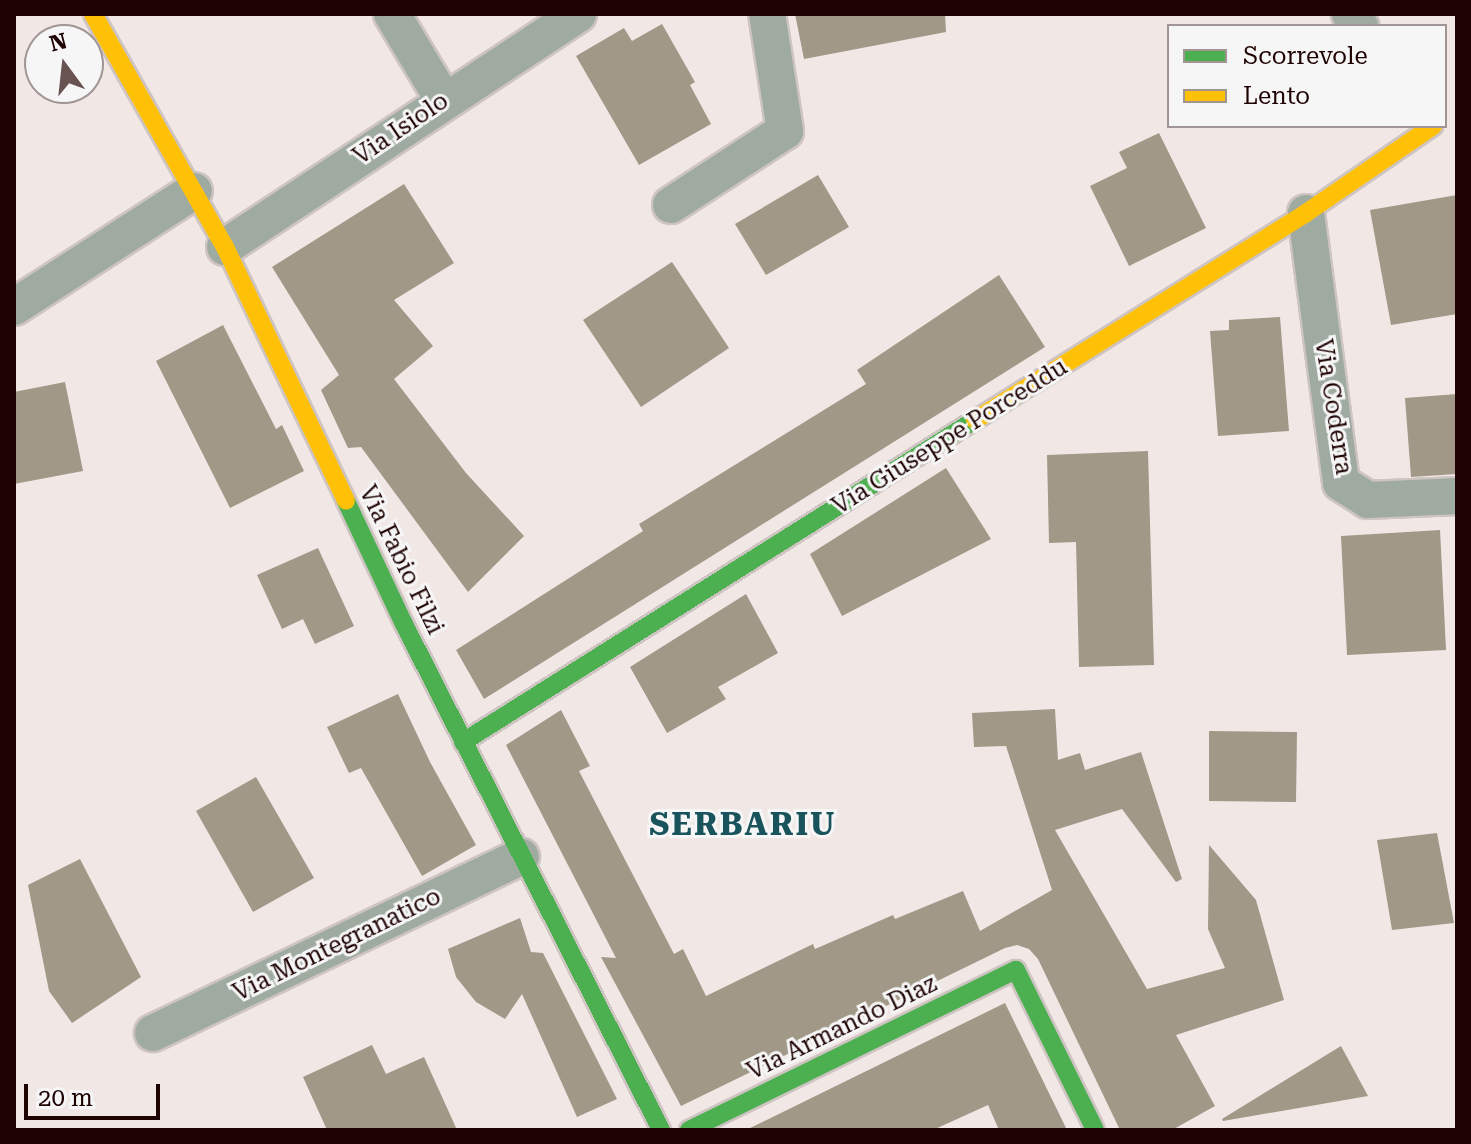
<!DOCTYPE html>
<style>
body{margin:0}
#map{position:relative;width:1471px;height:1144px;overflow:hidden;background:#f1e8e6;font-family:"Roboto Serif",serif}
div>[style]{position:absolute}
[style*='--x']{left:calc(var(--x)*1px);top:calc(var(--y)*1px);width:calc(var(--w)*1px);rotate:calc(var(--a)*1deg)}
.building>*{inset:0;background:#a19887}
.roads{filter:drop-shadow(2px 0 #cec4c2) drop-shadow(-2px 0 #cec4c2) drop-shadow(0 2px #cec4c2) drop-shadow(0 -2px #cec4c2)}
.street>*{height:36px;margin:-18px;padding:0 18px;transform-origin:18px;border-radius:18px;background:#9faba0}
.fast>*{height:18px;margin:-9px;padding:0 9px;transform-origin:9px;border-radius:9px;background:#4caf50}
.slow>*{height:18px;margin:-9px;padding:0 9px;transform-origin:9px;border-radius:9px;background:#ffc107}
span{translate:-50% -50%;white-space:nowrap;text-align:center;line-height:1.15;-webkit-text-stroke:6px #f6f6f6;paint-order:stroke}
.street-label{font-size:24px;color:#1e0302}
.district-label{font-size:32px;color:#19535c;font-weight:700;letter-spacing:2px}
.frame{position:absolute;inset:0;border:16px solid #1e0302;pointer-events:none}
.legend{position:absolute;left:1167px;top:24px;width:280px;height:104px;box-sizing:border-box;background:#f6f6f6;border:2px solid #a09594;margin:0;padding:10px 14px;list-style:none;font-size:24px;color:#1e0302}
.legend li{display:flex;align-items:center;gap:16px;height:40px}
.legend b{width:40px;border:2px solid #a09594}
.north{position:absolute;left:24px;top:24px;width:80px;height:80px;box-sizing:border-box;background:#f6f6f6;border:2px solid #a09594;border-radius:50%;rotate:345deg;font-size:22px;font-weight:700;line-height:32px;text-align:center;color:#1e0302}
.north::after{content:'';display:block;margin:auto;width:28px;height:36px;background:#685352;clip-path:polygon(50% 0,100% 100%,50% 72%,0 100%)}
.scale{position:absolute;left:24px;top:1084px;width:136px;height:36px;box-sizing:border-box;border:4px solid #1e0302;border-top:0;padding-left:10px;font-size:24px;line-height:28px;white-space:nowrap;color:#1e0302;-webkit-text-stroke:6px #f6f6f6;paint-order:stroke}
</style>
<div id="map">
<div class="building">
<div style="clip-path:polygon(795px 14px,945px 14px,946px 32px,804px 59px)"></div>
<div style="clip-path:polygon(662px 24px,695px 82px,690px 85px,711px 124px,639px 165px,576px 56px,624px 28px,632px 41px)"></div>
<div style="clip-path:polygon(1159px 133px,1206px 228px,1129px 266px,1090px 186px,1127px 168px,1119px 152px)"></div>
<div style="clip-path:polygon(818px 175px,849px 227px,766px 275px,735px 224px)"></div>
<div style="clip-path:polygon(404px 184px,454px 263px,394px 300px,433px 346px,394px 379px,466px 473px,524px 536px,468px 592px,361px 447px,348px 448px,321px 390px,339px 375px,272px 267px)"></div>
<div style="clip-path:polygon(1457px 195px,1457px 314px,1391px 325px,1370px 210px)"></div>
<div style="clip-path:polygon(672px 262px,729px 348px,641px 407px,583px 320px)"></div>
<div style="clip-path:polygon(999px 275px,1045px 347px,484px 699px,456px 650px,643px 531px,639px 524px,866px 384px,857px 370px)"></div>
<div style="clip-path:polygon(1280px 317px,1289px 431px,1218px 436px,1210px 331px,1229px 330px,1229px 320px)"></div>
<div style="clip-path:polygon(223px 325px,276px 429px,282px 425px,304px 471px,230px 508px,156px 361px)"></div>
<div style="clip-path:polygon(65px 382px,83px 471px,14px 484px,14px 392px)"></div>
<div style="clip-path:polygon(1457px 394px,1457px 474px,1411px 477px,1405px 398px)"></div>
<div style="clip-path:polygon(1148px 451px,1154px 665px,1079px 667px,1076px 542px,1049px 543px,1047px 455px)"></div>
<div style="clip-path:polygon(946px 468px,991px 539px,842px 616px,810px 554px)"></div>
<div style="clip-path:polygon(1440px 530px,1446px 650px,1347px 655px,1341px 536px)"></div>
<div style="clip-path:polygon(318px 548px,354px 626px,315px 644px,303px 619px,282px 629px,257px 575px)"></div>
<div style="clip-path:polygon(746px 594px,778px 653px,718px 687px,726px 699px,667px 733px,630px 667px)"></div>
<div style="clip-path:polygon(398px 694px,430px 762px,476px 845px,422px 876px,361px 768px,349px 773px,327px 727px)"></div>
<div style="clip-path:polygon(1055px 709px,1058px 760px,1080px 753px,1085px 770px,1141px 752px,1182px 879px,1176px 882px,1122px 809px,1055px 830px,1147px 989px,1225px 968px,1208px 929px,1209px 845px,1256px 900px,1284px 1000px,1176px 1035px,1215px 1106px,1172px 1130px,1120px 1130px,1038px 959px,1029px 949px,1017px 945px,1005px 948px,681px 1106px,601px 957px,616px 958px,506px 745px,561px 710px,590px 766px,579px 771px,674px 954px,683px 949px,706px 996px,813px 944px,815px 949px,893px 915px,895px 919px,963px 891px,980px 931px,1052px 890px,1006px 746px,974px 747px,972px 713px)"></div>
<div style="clip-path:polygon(1209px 731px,1297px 732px,1296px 802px,1209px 801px)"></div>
<div style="clip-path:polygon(256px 777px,314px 878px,253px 912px,196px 811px)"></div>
<div style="clip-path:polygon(1437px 833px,1454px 923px,1392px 930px,1377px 840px)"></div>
<div style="clip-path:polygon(80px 859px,141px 977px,72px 1023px,49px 991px,28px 885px)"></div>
<div style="clip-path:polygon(520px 918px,531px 952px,543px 953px,617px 1099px,577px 1117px,522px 994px,505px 1019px,476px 1002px,456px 977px,448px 949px)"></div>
<div style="clip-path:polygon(1005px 1003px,1067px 1130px,999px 1130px,988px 1105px,933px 1130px,746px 1130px)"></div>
<div style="clip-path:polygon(372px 1045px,386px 1074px,424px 1057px,457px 1130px,327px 1130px,303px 1077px)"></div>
<div style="clip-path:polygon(1341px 1046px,1368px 1096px,1223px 1121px,1222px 1119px)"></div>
</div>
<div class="roads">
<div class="street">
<div style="--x:392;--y:14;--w:101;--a:59.1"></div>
<div style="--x:1350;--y:14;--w:16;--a:50"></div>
<div style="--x:671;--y:205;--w:136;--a:-33"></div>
<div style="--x:785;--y:131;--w:118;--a:-98.7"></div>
<div style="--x:1306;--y:213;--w:272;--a:82.6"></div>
<div style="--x:1341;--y:483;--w:32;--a:32"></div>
<div style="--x:1368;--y:500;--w:89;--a:-2.6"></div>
<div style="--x:225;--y:247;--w:423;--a:-33.4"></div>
<div style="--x:14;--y:307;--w:214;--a:-32.8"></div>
<div style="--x:153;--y:1033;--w:408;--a:-25.6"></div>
</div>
<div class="fast">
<div style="--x:346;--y:501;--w:136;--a:64.8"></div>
<div style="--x:404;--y:624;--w:568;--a:63.07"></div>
<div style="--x:463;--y:742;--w:605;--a:-32.17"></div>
<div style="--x:689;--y:1130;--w:364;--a:-26.1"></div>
<div style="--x:1016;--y:970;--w:178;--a:63.7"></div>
</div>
<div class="slow">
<div style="--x:93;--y:14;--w:268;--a:60.5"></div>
<div style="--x:225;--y:247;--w:281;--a:64.5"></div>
<div style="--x:975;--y:420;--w:390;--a:-32"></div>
<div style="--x:1306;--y:213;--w:154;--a:-34.4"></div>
</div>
</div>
<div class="street-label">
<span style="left:401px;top:129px;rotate:-34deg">Via Isiolo</span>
<span style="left:1333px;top:407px;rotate:81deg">Via Coderra</span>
<span style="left:950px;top:437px;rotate:-32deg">Via Giuseppe Porceddu</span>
<span style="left:401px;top:560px;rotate:64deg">Via Fabio Filzi</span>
<span style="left:337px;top:945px;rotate:-26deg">Via Montegranatico</span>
<span style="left:842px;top:1028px;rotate:-26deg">Via Armando Diaz</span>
</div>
<div class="district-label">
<span style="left:743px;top:824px">SERBARIU</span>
</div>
<div class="frame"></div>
<ul class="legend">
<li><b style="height:10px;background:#4caf50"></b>Scorrevole</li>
<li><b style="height:10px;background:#ffc107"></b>Lento</li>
</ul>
<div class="north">N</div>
<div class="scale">20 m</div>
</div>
